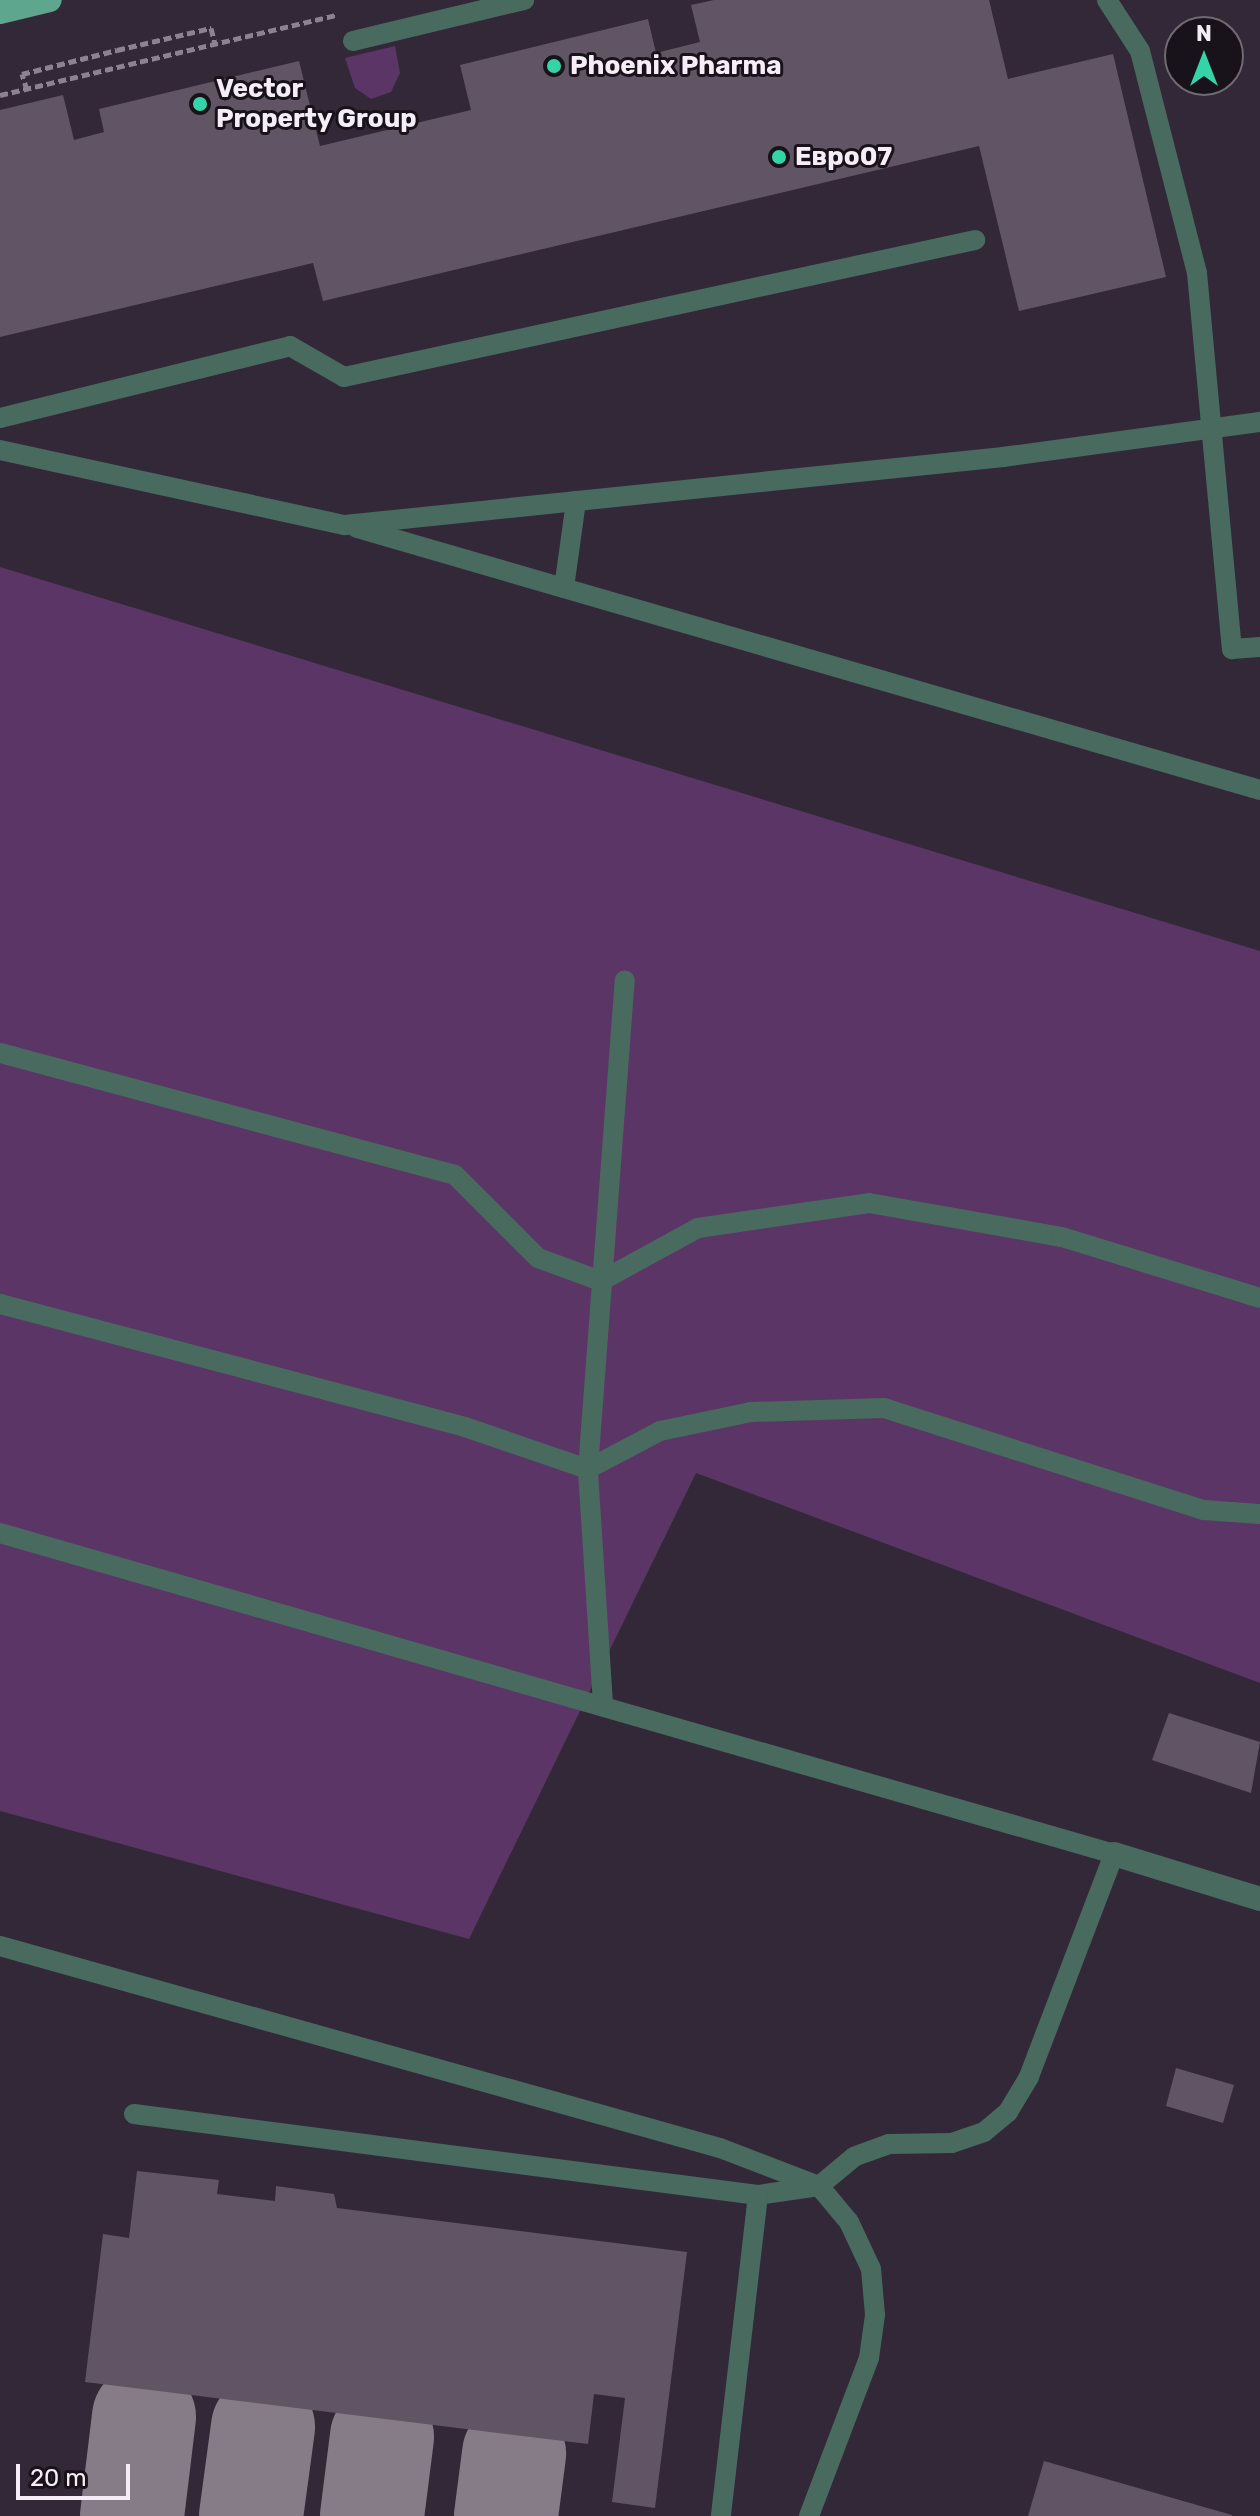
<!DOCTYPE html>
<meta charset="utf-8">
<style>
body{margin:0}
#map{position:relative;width:1260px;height:2516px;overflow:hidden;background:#332837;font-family:Rubik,sans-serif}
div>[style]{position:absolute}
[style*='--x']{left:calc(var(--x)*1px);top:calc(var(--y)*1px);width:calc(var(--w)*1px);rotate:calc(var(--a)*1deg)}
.green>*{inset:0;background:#5b3566}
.taxiway>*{height:104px;margin:-52px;padding:0 52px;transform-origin:52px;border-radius:52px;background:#857c88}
.building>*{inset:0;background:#615565}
.path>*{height:5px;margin-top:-2.5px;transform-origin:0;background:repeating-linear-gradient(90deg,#8d8390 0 8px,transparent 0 12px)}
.lane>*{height:20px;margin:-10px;padding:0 10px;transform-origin:10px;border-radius:10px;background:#496a5e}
.street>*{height:24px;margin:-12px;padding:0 12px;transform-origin:12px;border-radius:12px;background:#496a5e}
.primary>*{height:24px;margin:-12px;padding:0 12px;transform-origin:12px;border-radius:12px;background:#5ea68d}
.dots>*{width:22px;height:22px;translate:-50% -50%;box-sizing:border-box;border:4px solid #18131a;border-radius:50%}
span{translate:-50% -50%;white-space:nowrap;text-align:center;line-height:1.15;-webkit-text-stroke:6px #18131a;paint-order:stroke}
.poi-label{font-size:26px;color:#f5edf7;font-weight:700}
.left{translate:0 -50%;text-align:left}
.north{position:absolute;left:1164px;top:16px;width:80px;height:80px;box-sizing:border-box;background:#18131a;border:2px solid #706a72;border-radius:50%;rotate:0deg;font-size:22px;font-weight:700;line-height:32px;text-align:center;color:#f5edf7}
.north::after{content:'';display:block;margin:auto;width:28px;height:36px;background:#33d4a8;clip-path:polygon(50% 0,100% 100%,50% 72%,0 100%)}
.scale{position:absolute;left:16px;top:2464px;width:114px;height:36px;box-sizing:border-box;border:4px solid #f5edf7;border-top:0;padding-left:10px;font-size:24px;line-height:28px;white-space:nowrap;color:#f5edf7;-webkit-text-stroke:6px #18131a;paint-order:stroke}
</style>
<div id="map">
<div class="green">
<div style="clip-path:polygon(395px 46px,400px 73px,391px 92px,371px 99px,355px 88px,345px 58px)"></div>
<div style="clip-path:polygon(0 567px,1260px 951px,1260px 1683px,696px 1473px,469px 1939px,0 1811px)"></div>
</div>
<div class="taxiway">
<div style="--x:132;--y:2516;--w:100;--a:-83.1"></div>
<div style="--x:251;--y:2516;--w:90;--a:-82.3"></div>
<div style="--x:372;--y:2516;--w:80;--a:-82.8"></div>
<div style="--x:506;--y:2516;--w:63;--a:-82.6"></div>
</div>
<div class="building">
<div style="clip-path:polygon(714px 0,989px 0,1008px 79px,1113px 54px,1166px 277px,1019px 311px,979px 146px,323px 301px,313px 263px,0 337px,0 110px,63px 95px,74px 140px,104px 132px,99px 109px,299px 61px,320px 146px,471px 110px,460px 65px,648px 19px,656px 53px,700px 42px,691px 5px)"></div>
<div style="clip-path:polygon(1169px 1713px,1260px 1742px,1251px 1793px,1152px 1760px)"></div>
<div style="clip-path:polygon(1176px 2068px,1234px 2085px,1223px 2123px,1166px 2106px)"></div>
<div style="clip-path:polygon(137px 2171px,219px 2180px,217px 2194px,275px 2201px,276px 2186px,334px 2194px,337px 2208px,687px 2252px,655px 2508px,612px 2502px,625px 2398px,594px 2394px,588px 2444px,85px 2382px,103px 2234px,129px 2238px)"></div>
<div style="clip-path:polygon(1044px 2461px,1232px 2515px,1232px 2516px,1028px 2516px)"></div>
</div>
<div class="path">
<div style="--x:27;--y:90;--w:17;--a:-107"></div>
<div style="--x:22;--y:74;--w:98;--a:-14.2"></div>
<div style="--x:117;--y:50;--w:97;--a:-13.2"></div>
<div style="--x:211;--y:28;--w:16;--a:76"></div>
<div style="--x:0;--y:95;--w:346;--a:-13.4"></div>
</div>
<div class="lane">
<div style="--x:1107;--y:0;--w:61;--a:57.1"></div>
<div style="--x:1140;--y:51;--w:229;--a:75.6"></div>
<div style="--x:1197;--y:273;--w:378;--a:84.7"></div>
<div style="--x:1232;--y:649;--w:28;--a:-4"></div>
<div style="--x:353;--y:41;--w:176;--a:-13.5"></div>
<div style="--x:0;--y:418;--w:299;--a:-13.9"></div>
<div style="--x:290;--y:346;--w:62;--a:29.9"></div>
<div style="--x:344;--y:377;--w:646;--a:-12.25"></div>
<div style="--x:0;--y:450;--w:353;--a:12.3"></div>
<div style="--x:345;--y:525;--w:662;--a:-5.9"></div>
<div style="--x:1003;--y:457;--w:259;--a:-7.8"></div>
<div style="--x:357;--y:528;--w:940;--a:16.18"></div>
<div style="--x:564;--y:588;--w:88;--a:-82.1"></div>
<div style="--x:0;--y:1053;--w:471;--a:15"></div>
<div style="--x:455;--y:1175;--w:117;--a:45"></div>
<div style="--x:538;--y:1258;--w:67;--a:20.1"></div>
<div style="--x:601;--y:1281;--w:111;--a:-28.7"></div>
<div style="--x:698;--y:1228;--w:173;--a:-8.3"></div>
<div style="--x:869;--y:1203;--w:196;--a:10"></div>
<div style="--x:1062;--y:1237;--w:207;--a:17.1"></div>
<div style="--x:0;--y:1304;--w:481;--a:14.8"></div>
<div style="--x:465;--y:1427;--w:130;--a:18.9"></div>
<div style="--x:588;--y:1469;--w:490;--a:-85.7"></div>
<div style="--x:0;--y:1533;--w:1159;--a:16.07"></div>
<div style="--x:1114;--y:1854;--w:239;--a:110.9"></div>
<div style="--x:1029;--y:2077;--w:41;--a:121"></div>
<div style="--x:1008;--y:2112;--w:31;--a:140"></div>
<div style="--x:984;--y:2132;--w:34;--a:161"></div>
<div style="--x:952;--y:2143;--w:63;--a:179.1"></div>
<div style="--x:889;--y:2144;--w:37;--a:160"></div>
<div style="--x:854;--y:2157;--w:45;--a:140.4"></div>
<div style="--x:819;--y:2186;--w:62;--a:171.6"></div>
<div style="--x:758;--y:2195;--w:323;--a:96.6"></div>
<div style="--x:603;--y:1704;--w:235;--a:-93.7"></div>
<div style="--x:588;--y:1469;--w:81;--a:-27.8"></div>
<div style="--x:660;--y:1431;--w:93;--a:-11.8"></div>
<div style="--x:751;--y:1412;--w:133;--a:-1.7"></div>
<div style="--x:884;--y:1408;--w:336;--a:17.7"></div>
<div style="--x:1204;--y:1510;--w:56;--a:4.1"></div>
<div style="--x:0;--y:1946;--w:748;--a:15.67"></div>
<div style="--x:720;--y:2148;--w:106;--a:21"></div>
<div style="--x:819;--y:2186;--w:47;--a:50.2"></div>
<div style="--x:849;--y:2222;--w:52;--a:64.9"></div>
<div style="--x:871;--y:2269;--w:46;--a:85"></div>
<div style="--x:875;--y:2315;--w:43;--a:97.9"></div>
<div style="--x:869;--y:2358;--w:169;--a:110.8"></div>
<div style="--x:134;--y:2114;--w:629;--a:7.4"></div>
</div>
<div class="street">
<div style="--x:1114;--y:1854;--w:153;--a:17.1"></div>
</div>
<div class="primary">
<div style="--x:0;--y:12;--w:51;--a:-13.5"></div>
</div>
<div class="dots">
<div style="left:554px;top:66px;background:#33d4a8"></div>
<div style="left:200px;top:104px;background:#33d4a8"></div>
<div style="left:779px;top:157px;background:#33d4a8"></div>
</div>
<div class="poi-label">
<span class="left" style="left:570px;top:66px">Phoenix Pharma</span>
<span class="left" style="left:216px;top:104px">Vector<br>Property Group</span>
<span class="left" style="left:795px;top:157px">Евро07</span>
</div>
<div class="north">N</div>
<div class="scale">20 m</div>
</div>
